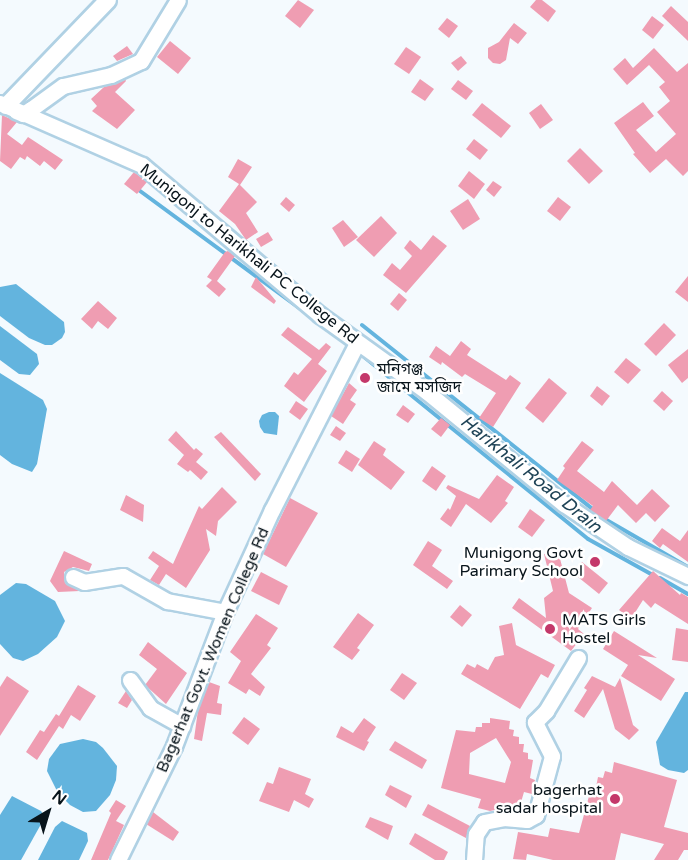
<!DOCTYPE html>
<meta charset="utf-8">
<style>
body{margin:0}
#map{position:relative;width:688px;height:860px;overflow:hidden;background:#f4fafe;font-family:"Varela Round","Noto Sans Bengali",sans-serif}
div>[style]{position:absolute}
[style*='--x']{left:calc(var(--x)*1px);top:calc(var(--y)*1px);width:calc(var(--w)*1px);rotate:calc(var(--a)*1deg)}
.water>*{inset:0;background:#63b4de}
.stream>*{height:4px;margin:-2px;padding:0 2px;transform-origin:2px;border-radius:2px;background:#63b4de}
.building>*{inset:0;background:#ef9db2}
.roads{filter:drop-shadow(2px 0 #b0d1e4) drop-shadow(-2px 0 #b0d1e4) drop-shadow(0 2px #b0d1e4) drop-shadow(0 -2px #b0d1e4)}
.tertiary>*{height:15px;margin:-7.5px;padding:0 7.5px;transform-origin:7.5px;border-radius:7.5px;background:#fff}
.secondary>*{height:16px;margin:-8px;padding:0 8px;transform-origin:8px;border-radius:8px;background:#fff}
.dots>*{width:16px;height:16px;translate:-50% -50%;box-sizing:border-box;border:3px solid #fff;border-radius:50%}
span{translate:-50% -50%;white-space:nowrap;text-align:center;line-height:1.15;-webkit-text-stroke:5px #fff;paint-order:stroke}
.street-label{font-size:16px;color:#08141b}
.poi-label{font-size:16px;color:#08141b}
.left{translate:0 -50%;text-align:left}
.right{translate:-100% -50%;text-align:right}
.water-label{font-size:18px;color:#204457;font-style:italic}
.north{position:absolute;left:18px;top:782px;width:60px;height:60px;-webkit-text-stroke:4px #fff;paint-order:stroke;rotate:38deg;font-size:16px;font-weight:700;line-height:24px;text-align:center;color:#08141b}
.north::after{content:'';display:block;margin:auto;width:21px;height:27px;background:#08141b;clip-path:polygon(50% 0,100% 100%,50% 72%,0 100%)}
</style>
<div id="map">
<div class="water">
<div style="clip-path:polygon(16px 284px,64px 322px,65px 332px,62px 338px,52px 345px,45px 345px,29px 338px,0 316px,0 287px)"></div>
<div style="clip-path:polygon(0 326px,37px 354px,39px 364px,30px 375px,19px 374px,0 360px)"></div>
<div style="clip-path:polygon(0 373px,43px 400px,47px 409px,37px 464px,32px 472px,12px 464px,0 455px)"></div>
<div style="clip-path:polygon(269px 412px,275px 412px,279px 416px,277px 435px,264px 433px,260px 427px,259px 421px,262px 415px)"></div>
<div style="clip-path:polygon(16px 583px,26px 584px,55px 601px,65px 621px,57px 637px,38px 654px,23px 661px,13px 658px,0 644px,0 595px)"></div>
<div style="clip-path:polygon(685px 692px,688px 692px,688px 770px,684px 773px,668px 770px,660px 765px,656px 742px)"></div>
<div style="clip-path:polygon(83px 739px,96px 742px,103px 748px,117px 766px,116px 780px,110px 795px,96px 811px,83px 812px,70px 805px,58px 793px,47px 771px,49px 759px,60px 744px)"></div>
<div style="clip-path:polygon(12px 796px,41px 811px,45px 817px,21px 860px,0 860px,0 815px)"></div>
<div style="clip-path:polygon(62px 821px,87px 833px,88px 841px,79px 860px,38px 860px,55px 827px)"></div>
</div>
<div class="stream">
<div style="--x:136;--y:188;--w:215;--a:36.3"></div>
<div style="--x:362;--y:325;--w:298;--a:38.6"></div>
<div style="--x:358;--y:352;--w:296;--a:39.1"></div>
<div style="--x:588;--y:539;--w:74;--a:29"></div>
<div style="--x:603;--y:518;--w:98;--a:30"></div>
<div style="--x:660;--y:578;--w:32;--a:30"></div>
</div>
<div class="building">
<div style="clip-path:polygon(298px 0,314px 10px,300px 28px,285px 16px)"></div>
<div style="clip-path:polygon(536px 0,542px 0,556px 11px,548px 22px,530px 7px)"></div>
<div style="clip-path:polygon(671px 6px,688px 22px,688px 41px,662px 16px)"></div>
<div style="clip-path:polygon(652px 16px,664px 25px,653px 39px,642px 30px)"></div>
<div style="clip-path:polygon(447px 18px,458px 26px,449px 38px,438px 29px)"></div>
<div style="clip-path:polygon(514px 23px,527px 33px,518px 44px,510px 38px,506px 60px,500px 64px,493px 63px,488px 58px,488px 48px,499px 42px)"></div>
<div style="clip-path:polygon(170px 41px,191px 58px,178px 74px,157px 57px)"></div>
<div style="clip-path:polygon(127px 46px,133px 54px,117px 61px,113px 56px)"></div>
<div style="clip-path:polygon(406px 47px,421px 57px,409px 74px,394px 64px)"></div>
<div style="clip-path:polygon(654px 48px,677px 72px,688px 63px,688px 171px,683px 176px,666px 159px,650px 173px,633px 154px,635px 153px,614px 123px,643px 102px,654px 116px,636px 130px,656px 152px,676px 134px,657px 112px,670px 101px,659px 87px,665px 82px,649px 65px,627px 85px,613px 69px,625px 58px,633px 68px)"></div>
<div style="clip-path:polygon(461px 56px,467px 63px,458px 71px,451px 63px)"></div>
<div style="clip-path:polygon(125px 79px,126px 81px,115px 92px,135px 110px,117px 129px,92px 111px,97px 106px,91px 99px,104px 87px)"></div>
<div style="clip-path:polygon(420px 79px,434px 89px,425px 101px,411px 92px)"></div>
<div style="clip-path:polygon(458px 80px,473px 91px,466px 100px,451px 89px)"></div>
<div style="clip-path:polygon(482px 103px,511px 126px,501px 138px,472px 115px)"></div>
<div style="clip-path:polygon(541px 104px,553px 120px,540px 129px,529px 113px)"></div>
<div style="clip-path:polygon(2px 115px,17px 122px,7px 134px,22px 145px,28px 137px,63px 160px,55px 170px,44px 161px,40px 166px,27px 156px,25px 160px,20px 157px,11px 169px,0 161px)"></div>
<div style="clip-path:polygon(474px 139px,488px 150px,480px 160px,466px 149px)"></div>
<div style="clip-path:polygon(580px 148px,603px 171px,589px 184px,567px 161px)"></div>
<div style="clip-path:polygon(238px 159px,252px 167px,240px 185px,257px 202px,246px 213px,258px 232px,246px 240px,235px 224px,219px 211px,239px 184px,228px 177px)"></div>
<div style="clip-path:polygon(469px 171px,485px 184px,474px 199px,458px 186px)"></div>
<div style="clip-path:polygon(134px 172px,147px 182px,137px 194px,124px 184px)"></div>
<div style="clip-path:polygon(493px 181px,502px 187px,494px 197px,486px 190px)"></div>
<div style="clip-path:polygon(286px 197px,295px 205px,289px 212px,280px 204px)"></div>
<div style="clip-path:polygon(558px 197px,571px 207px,560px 221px,547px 211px)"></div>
<div style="clip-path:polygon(468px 199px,480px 219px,463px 230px,450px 211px)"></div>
<div style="clip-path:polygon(381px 216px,397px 233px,374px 257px,356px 240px)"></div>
<div style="clip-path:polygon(343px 220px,358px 237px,344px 247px,332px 228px)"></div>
<div style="clip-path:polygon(268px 232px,273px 240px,261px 247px,256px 239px)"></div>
<div style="clip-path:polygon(433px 235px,447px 246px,406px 293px,383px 275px,392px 263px,400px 270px,412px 256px,404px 248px,410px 240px,421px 250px)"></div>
<div style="clip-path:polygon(228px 251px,235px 256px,217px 281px,226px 289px,219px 297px,206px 286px,212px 280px,207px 277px,225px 252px)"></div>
<div style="clip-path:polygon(688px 276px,688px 302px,675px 292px)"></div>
<div style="clip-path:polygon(256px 277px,276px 301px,274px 304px,251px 287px)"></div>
<div style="clip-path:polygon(399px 293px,407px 300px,398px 311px,390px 304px)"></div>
<div style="clip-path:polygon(98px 301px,117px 318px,108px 329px,98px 321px,92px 329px,81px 319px)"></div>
<div style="clip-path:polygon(664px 323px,676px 335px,656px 356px,644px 344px)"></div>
<div style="clip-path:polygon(288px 327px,319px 350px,326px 343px,331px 347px,318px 364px,327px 371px,304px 402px,284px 386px,294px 372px,298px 375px,312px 359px,281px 335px)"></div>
<div style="clip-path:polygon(461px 341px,471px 349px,467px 355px,506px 380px,510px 375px,521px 383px,493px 427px,479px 418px,496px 393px,465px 374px,462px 377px,442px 362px,441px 365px,429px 357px,436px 346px,450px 356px)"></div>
<div style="clip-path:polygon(688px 349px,688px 378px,682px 383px,668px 365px)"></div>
<div style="clip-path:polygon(626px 358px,641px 370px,628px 384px,614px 372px)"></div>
<div style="clip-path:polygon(549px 378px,567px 393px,543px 423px,525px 408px)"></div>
<div style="clip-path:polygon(349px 383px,357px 390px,350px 400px,356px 404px,343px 424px,331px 416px)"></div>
<div style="clip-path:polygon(597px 386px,610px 396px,602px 406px,590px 396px)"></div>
<div style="clip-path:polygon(662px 391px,673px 401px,664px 411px,653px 401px)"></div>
<div style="clip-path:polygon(296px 401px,308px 409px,300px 420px,289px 412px)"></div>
<div style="clip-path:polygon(403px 405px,415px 414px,408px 423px,396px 415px)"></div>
<div style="clip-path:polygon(441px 418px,450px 425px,441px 437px,431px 429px)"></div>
<div style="clip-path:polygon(336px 426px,346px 433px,340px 441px,330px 435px)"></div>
<div style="clip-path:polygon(176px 431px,194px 450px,196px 448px,203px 454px,196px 462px,208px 472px,201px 480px,190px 470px,188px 472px,177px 464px,184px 455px,168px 440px)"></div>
<div style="clip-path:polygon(221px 432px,261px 474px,255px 481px,214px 437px)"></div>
<div style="clip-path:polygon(374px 441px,386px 449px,383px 455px,405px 472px,391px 490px,358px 465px)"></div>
<div style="clip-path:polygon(582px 441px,594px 450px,577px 471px,604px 492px,612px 481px,637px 505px,652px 489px,670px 506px,655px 522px,646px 513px,636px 523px,618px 505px,606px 521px,590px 510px,593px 506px,557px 480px,565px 468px,563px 466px)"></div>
<div style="clip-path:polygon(346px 450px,360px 459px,352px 472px,338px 463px)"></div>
<div style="clip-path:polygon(432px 466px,446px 476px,436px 491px,422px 481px)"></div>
<div style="clip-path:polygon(497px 475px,514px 487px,505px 501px,508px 503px,491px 523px,466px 504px,451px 527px,440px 519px,448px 508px,450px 510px,456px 496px,446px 488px,448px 485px,479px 499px)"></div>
<div style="clip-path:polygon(222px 487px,237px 502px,218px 521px,216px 536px,206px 529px,210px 550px,186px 588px,166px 574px,159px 585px,150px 580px,159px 566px,148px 558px,153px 551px,173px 564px,199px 506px,202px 509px)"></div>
<div style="clip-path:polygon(126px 495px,144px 505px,143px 522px,120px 510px)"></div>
<div style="clip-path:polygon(290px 498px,318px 513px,286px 567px,263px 554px)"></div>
<div style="clip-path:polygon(530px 509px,545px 520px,532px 537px,518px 527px)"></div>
<div style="clip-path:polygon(662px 528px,680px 541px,688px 530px,688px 562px,663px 544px,660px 548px,652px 541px)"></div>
<div style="clip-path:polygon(428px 541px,442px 550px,432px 566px,453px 581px,447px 589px,413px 565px)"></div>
<div style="clip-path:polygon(64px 551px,92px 564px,89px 571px,73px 567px,64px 572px,65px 583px,80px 591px,58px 592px,50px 581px)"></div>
<div style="clip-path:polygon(558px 551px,569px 593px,592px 608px,578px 629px,584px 634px,571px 651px,512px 608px,519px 598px,546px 618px,544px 598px,553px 591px,544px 554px)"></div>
<div style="clip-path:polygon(582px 562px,608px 583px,599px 594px,573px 573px)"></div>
<div style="clip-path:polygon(653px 571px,680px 595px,681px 593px,688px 597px,688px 624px,655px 603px,651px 608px,643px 600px,631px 619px,619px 610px)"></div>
<div style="clip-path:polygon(261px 572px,288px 586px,279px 605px,251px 591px)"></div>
<div style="clip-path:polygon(460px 605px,472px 615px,462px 627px,450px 617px)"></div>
<div style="clip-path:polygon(358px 613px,374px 625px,357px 648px,360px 650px,352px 660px,333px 647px)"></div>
<div style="clip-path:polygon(256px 614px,278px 628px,267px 645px,271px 648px,251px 674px,265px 687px,260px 696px,249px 689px,246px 694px,228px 683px,241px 661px,230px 652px)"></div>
<div style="clip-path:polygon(512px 623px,516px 645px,555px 665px,548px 678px,541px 674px,520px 709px,461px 674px,467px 664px,475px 668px,477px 664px,488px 670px,495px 657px,504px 655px,499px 626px)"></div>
<div style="clip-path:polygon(676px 628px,688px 630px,688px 662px,672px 660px)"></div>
<div style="clip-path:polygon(614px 631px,657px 658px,638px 655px,675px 679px,661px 701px,621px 676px,628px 665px,603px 649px)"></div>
<div style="clip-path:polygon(148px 642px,187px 673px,166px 704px,145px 685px,157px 669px,139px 655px)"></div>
<div style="clip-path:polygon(402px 673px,417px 683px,404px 700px,390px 690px)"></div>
<div style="clip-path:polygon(7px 676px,29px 691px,0 736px,0 687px)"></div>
<div style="clip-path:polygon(592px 676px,615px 687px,620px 678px,633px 725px,639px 730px,629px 740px,615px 729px,603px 689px,584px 718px,574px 711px,587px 690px,584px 688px)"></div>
<div style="clip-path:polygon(209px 682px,220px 686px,217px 703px,222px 704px,221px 715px,207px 713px,202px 741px,194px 739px,198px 710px)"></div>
<div style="clip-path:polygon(78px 685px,96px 696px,80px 721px,71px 715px,63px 729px,59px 726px,37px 760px,26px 752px,40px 730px,44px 732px,56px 714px,59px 716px)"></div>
<div style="clip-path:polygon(126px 691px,132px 700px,127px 708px,118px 703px)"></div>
<div style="clip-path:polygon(244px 717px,260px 729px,248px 745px,232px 733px)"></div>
<div style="clip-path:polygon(364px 718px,376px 727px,367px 741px,369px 742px,364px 751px,336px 737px,341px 726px,353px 733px)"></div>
<div style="clip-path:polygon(evenodd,490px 718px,510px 721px,509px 729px,514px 730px,513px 736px,519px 737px,519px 744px,524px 744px,523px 752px,528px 753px,528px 759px,533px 760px,530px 778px,535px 780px,532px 794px,524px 792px,519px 809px,501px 804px,499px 809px,490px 811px,478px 808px,481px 799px,441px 788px,456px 730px,475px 732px,476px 727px,482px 727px,482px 723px,490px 723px,490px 718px,496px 738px,511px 762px,505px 783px,469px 774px,470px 753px,496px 738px)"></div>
<div style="clip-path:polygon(395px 741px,427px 760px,422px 769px,389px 750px)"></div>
<div style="clip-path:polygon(614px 762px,677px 780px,664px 827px,688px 833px,688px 850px,684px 850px,678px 860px,654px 860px,664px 844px,621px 833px,615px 860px,553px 860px,527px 854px,526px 860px,513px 859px,518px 832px,548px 837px,550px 828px,579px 833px,592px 785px,596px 787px,598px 777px,603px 778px,605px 771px,612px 773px)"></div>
<div style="clip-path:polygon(279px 767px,311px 779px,305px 794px,314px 799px,309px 808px,294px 800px,289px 812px,259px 801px,267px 782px,273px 784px)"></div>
<div style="clip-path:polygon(390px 785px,412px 796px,406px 808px,385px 795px)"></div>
<div style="clip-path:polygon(116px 800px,126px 806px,116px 821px,124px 825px,108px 860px,91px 860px,111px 813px,109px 811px)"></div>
<div style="clip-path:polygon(428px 804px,470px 826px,466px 838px,422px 815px)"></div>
<div style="clip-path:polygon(153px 812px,179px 832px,173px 841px,146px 824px)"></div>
<div style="clip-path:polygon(370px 817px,393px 826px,388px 840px,365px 827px)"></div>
<div style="clip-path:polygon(415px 833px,448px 852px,444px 860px,435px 860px,409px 844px)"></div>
</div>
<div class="roads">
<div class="tertiary">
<div style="--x:0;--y:103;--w:155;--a:23.6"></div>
<div style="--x:142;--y:165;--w:233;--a:40.1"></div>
<div style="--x:320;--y:315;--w:132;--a:35.7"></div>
<div style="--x:427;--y:392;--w:177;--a:39.3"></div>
<div style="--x:564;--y:504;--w:77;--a:33.9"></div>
<div style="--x:628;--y:547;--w:67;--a:25.8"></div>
<div style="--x:16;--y:111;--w:8;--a:23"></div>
<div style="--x:23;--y:114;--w:9;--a:-32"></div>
<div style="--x:31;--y:109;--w:39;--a:-36"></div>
<div style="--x:63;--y:86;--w:49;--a:-12.9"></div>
<div style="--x:111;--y:75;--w:33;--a:-25"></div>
<div style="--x:141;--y:61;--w:71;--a:-58.8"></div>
<div style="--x:73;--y:577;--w:12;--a:24"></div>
<div style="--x:84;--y:582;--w:39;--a:-9"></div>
<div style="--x:123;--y:576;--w:51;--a:29.6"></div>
<div style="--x:167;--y:601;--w:59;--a:10.7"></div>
<div style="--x:130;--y:680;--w:34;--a:54"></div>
<div style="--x:150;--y:708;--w:37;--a:29"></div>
<div style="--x:118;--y:860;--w:127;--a:-63.8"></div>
<div style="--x:174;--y:746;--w:143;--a:-69.2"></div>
<div style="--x:225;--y:612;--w:112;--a:-65.3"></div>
<div style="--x:272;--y:510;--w:187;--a:-63"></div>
<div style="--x:474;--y:860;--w:26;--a:-86"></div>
<div style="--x:476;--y:834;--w:14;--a:-56"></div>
<div style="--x:484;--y:822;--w:20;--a:-11"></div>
<div style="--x:504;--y:818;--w:23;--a:5"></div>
<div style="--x:527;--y:820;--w:10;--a:-29"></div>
<div style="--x:536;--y:815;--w:61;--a:-74.8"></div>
<div style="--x:552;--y:756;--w:38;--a:-117"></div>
<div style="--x:535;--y:722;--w:16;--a:-45"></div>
<div style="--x:546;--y:711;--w:62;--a:-58.9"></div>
</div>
<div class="secondary">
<div style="--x:6;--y:106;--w:147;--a:-46.1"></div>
</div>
</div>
<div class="dots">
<div style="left:365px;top:378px;background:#c4386a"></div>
<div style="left:595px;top:562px;background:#c4386a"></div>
<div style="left:550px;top:629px;background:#c4386a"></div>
<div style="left:615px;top:799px;background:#c4386a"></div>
</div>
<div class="street-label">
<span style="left:249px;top:254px;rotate:39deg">Munigonj to Harikhali PC College Rd</span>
<span style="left:213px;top:650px;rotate:-67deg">Bagerhat Govt. Women College Rd</span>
</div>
<div class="poi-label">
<span class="left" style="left:377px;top:378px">মনিগঞ্জ<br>জামে মসজিদ</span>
<span class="right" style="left:583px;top:562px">Munigong Govt<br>Parimary School</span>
<span class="left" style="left:562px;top:629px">MATS Girls<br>Hostel</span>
<span class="right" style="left:602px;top:799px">bagerhat<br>sadar hospital</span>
</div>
<div class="water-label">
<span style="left:531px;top:474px;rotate:39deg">Harikhali Road Drain</span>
</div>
<div class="north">N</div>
</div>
